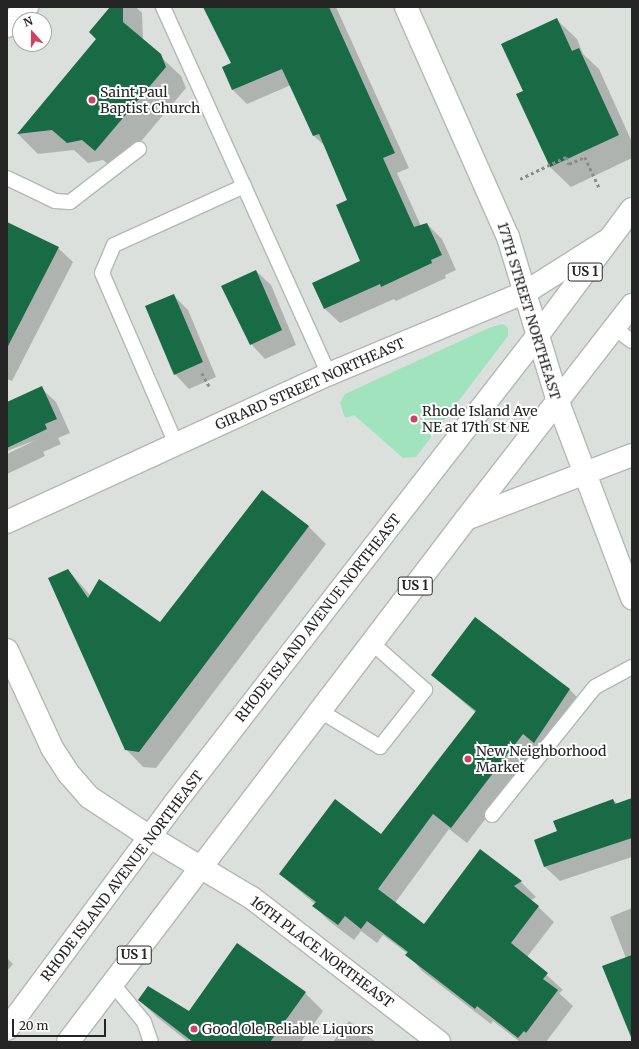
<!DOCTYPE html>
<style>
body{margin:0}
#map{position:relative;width:639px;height:1049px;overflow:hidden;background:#dbe0dd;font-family:Merriweather,serif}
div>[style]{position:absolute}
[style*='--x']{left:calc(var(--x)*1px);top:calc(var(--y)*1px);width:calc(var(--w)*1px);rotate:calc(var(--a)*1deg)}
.green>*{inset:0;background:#a1e3bc}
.shadow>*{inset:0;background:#0003}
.building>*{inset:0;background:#196b45}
.path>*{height:2.5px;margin-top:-1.25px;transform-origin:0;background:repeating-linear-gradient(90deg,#888b89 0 3px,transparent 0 6px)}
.roads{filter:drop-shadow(1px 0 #b3b8b5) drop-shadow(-1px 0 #b3b8b5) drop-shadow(0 1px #b3b8b5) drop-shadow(0 -1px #b3b8b5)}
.lane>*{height:14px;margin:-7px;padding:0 7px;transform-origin:7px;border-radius:7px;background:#fff}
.street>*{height:22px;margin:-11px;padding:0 11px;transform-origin:11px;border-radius:11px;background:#fff}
.primary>*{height:22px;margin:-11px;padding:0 11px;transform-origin:11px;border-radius:11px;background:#fff}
.dots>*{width:11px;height:11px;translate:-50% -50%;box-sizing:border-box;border:2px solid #fff;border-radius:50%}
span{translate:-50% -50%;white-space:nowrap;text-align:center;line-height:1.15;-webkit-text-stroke:4px #fff;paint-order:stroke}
.shield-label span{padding:1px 3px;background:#fff;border:1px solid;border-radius:3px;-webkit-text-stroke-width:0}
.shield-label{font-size:13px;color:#242524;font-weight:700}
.poi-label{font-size:14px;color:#242524}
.left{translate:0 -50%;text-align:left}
.street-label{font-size:14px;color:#242524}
.frame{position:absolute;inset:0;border:8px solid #242524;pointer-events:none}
.north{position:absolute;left:12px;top:12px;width:40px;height:40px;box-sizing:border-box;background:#fff;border:1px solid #a7a8a7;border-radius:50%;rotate:339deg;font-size:11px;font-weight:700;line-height:16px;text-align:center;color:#242524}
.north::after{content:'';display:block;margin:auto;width:14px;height:18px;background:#d04168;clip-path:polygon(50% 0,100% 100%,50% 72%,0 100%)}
.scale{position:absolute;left:12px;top:1019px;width:94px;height:18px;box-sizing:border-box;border:2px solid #242524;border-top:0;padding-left:5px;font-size:12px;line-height:14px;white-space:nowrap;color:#242524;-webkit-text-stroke:3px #fff;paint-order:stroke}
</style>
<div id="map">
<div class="green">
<div style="clip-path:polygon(503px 324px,508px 328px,508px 336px,416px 457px,403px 458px,354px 415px,346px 418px,344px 415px,340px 403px,345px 394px,491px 327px)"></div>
</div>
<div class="shadow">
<div style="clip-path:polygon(111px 7px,136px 7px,142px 13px,143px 40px,181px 76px,186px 88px,116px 171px,103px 160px,88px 163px,74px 150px,38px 154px,18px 134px,97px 39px)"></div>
<div style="clip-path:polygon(204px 7px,336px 7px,409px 168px,397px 173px,421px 226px,427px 224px,442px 239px,456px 270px,445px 275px,446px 278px,396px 301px,394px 299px,340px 323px,325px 309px,314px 283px,361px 261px,349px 200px,326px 147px,314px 136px,291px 85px,247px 104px,233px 90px,223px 67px,232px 63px)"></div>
<div style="clip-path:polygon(556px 19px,577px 39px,583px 54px,599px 69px,632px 142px,632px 158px,571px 187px,550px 167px,524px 92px)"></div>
<div style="clip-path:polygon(7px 223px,58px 248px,73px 262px,12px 381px,7px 379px)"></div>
<div style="clip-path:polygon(256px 271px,271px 285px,296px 345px,265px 359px,251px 344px)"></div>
<div style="clip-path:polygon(173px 295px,188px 310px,216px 377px,189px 389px,175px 374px)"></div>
<div style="clip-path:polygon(41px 388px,56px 402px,70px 433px,58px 438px,61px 444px,43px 452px,45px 456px,7px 474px,7px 454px,36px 440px,7px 451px,7px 405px)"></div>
<div style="clip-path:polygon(262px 491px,309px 527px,326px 544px,156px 768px,143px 767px,126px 749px,68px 570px,90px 595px,160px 624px)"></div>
<div style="clip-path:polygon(476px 618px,570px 690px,585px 705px,550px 757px,539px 749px,467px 843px,449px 829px,395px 903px,424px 925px,480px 851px,521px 882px,536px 897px,531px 900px,554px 922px,527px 957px,563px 990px,559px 993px,573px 1006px,546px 1042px,520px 1042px,493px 1021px,491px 1024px,422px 971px,408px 954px,383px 935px,377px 943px,361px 931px,354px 940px,329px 921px,314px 906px,315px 904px,280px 874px,381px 836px,476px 713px,432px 675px)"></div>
<div style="clip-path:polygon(613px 800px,618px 804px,632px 803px,632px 857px,560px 881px,545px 867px,535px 841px,559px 832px)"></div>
<div style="clip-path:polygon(632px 908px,632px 1009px,626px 958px,610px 917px)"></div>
<div style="clip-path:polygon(7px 958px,13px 964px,7px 971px)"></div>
<div style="clip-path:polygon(305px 993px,323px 1011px,301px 1042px,185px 1042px,186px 1040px,158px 1018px,139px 1000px,189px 1012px)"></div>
<div style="clip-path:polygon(349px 1021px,376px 1042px,333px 1042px)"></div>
</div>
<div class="building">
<div style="clip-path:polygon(110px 7px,123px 7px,123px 22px,161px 54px,166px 67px,95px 151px,82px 140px,67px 143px,52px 130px,17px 134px,96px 39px,89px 32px)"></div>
<div style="clip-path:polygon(203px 7px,329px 7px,395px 153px,383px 158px,414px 227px,427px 223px,442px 255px,431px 260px,432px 263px,381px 287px,380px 284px,324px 309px,312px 283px,360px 261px,336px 205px,347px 200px,319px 134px,313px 136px,282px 69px,232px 90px,222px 67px,231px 63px)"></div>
<div style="clip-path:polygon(557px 18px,572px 51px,579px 48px,619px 135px,550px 167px,516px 94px,523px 91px,501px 44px)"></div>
<div style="clip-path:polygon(7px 222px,59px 247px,7px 348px)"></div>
<div style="clip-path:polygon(256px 270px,282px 330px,250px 345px,221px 286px)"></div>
<div style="clip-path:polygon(174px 294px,203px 362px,174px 375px,145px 306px)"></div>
<div style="clip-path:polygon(42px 386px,57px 419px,45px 424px,47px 429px,7px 448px,7px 402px)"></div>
<div style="clip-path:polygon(262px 490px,309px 526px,139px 752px,125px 750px,48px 578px,68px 569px,88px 598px,99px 579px,160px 622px)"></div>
<div style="clip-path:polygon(475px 617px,570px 689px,534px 743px,523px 734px,451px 828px,433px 814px,378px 889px,424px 924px,480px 849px,522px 881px,514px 886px,539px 906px,511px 943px,548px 973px,543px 979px,558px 990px,526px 1033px,524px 1031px,518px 1038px,477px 1006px,475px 1009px,405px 955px,408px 952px,367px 921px,361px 929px,345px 916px,338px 925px,312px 906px,316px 902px,279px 874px,335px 799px,381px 834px,476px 711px,431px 675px)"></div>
<div style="clip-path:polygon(632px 798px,632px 838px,544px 867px,534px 840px,557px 831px,553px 821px,613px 799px,615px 804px)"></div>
<div style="clip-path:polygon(237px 943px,306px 992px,270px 1042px,193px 1042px,138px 1000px,148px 986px,189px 1011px)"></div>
<div style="clip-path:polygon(632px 955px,632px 1037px,631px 1037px,602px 966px)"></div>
</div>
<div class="path">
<div style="--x:520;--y:179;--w:51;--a:-25.6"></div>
<div style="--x:566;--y:157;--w:8;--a:67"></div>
<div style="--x:569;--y:164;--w:17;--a:-24"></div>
<div style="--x:585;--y:157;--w:35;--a:65"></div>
<div style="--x:202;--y:373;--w:18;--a:61"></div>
</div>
<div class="roads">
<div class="lane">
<div style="--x:163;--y:7;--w:403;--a:65.7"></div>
<div style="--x:7;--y:178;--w:53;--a:25.6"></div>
<div style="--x:55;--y:201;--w:15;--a:4"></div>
<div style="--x:70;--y:202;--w:87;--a:-37.5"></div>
<div style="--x:614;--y:328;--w:22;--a:36"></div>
<div style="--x:176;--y:444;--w:186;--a:-113.4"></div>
<div style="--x:102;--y:273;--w:30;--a:-67"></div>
<div style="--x:114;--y:245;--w:143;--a:-24.4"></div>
<div style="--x:320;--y:711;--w:70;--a:31"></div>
<div style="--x:380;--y:747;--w:73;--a:-51.7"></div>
<div style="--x:425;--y:690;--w:71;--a:-138.4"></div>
<div style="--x:492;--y:815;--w:164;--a:-51.2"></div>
<div style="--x:595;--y:687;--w:42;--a:-28.4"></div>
<div style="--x:112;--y:983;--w:50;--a:50.6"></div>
<div style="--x:144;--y:1022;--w:21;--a:71"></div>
</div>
<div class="street">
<div style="--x:406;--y:7;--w:252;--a:66.1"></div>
<div style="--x:508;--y:237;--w:172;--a:73.1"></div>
<div style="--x:558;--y:402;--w:210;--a:69.3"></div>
<div style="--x:7;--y:26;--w:28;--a:-44"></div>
<div style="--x:466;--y:519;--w:178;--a:-21.1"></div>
<div style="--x:7;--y:522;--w:354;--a:-24.7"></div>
<div style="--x:329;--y:374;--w:213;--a:-22.6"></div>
<div style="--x:526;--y:292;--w:97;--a:-32.4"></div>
<div style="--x:7;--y:650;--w:108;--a:65.3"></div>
<div style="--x:52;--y:748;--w:31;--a:57"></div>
<div style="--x:69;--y:774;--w:30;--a:49"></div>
<div style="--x:89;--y:797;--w:73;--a:33.3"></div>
<div style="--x:150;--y:837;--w:119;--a:30.9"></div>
<div style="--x:252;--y:898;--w:236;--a:37.6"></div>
</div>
<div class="primary">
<div style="--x:7;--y:1029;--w:280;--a:-53.4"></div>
<div style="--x:174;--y:804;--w:594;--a:-52.18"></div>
<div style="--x:538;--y:335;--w:157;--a:-53.3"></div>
<div style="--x:68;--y:1042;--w:657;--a:-52.73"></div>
<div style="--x:466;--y:519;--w:271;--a:-52.2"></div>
</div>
</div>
<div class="dots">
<div style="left:92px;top:100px;background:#d04168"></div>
<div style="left:414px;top:419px;background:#d04168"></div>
<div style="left:468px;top:759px;background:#d04168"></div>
<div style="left:194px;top:1029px;background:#d04168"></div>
</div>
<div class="shield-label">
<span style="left:585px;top:272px">US 1</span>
<span style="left:415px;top:586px">US 1</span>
<span style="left:134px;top:955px">US 1</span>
</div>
<div class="poi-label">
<span class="left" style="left:100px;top:100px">Saint Paul<br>Baptist Church</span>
<span class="left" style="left:422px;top:419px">Rhode Island Ave<br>NE at 17th St NE</span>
<span class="left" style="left:476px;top:759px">New Neighborhood<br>Market</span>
<span class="left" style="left:202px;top:1029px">Good Ole Reliable Liquors</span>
</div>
<div class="street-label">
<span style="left:529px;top:311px;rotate:73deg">17TH STREET NORTHEAST</span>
<span style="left:310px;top:384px;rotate:-24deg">GIRARD STREET NORTHEAST</span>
<span style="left:318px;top:618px;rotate:-52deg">RHODE ISLAND AVENUE NORTHEAST</span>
<span style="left:122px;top:876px;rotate:-53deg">RHODE ISLAND AVENUE NORTHEAST</span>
<span style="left:322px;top:952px;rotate:37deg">16TH PLACE NORTHEAST</span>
</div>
<div class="frame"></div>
<div class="north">N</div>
<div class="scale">20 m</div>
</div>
